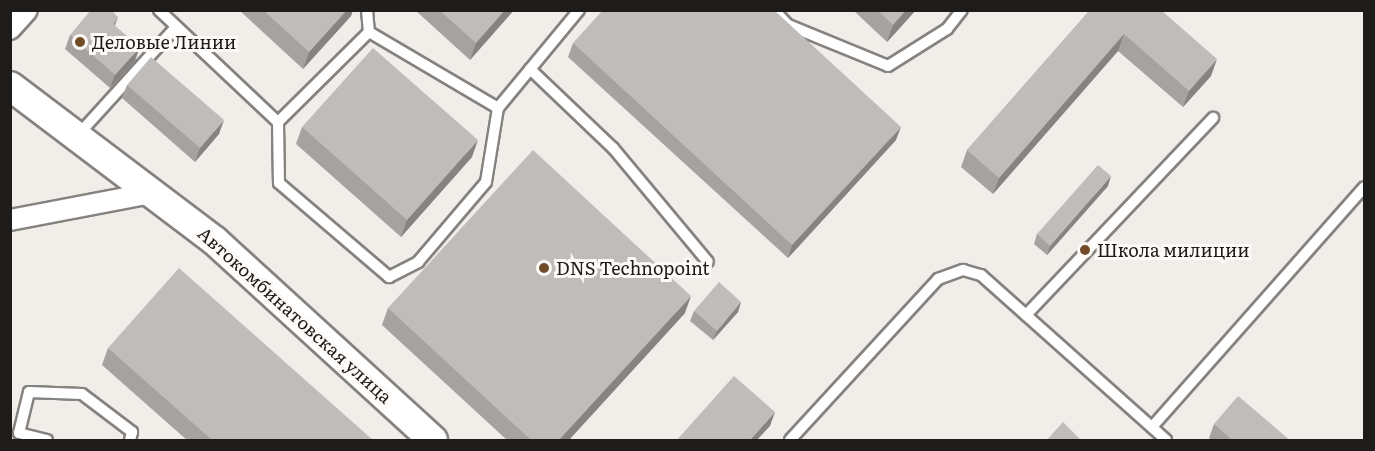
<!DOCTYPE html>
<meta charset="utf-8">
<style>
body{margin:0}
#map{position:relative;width:1375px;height:451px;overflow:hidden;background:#f1ede9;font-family:Literata,serif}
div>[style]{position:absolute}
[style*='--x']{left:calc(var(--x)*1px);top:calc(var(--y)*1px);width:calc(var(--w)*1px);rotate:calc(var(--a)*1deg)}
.roads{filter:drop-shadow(2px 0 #86827f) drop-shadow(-2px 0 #86827f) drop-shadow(0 2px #86827f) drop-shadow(0 -2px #86827f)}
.lane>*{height:10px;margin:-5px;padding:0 5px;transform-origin:5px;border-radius:5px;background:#fff}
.street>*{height:20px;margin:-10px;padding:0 10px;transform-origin:10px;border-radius:10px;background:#fff}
.secondary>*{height:28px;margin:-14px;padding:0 14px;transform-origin:14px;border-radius:14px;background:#fff}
.wall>*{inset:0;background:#a5a29f}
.shaded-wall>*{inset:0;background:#868482}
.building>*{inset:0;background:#c0bcb9}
.dots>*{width:16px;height:16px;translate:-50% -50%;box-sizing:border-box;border:3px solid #fefaf7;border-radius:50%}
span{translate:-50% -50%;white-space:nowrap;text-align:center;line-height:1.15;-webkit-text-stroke:6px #fefaf7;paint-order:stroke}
.poi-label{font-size:18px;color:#1e1c1b}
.left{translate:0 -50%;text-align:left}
.street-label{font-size:18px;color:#1e1c1b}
.frame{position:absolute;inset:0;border:12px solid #1e1c1b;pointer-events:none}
</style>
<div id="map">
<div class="roads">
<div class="lane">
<div style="--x:159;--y:10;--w:163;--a:43.3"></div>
<div style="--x:278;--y:122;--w:61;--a:89.1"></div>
<div style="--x:279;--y:183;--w:145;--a:40.5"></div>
<div style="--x:389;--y:277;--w:33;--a:-27"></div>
<div style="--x:418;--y:262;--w:105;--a:-49.6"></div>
<div style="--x:486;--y:182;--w:75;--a:-80.8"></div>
<div style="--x:498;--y:108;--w:127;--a:-50.4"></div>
<div style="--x:367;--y:10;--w:22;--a:85"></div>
<div style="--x:369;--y:32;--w:150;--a:30.5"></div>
<div style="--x:774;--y:10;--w:21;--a:47"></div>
<div style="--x:788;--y:25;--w:108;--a:22.3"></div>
<div style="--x:888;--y:66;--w:70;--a:-32.1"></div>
<div style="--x:947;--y:29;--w:24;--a:-52"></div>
<div style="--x:530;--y:69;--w:115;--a:43.6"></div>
<div style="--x:613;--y:148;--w:148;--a:50.2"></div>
<div style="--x:278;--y:122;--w:128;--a:-44.7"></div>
<div style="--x:78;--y:135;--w:144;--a:-47.8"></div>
<div style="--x:1026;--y:315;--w:272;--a:-46.5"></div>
<div style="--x:1152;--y:427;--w:320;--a:-48.5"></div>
<div style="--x:47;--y:440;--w:29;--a:-166"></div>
<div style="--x:19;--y:433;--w:42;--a:-76.3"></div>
<div style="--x:29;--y:392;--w:53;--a:2.2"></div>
<div style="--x:82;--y:394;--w:63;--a:37.2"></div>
<div style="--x:132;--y:432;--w:8;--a:104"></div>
<div style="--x:790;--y:440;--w:219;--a:-47.4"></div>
<div style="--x:938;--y:279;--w:27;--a:-20"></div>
<div style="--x:963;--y:270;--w:19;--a:16"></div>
<div style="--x:981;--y:275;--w:248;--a:41.7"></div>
</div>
<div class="street">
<div style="--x:10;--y:29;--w:25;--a:-48"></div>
<div style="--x:10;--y:220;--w:144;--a:-10.8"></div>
</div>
<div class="secondary">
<div style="--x:10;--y:86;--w:257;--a:37.1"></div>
<div style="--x:215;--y:241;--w:295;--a:42.4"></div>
</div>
</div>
<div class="wall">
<div style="clip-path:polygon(239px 10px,353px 10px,351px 16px,303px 69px)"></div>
<div style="clip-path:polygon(415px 10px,514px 10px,470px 60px)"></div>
<div style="clip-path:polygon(853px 10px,916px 10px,887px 42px)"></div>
<div style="clip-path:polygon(1090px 10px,1211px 76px,1183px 107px,1118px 51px,993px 194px,961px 167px,967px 150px)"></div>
<div style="clip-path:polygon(118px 17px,115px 26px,135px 61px,110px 88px,65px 49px,70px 35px)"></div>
<div style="clip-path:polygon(573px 43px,896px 140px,788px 258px,568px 57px)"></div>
<div style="clip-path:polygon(127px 85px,219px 134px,195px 162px,122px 98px)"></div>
<div style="clip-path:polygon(302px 127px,472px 157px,401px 237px,296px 144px)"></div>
<div style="clip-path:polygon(1108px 186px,1047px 255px,1034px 244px,1037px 234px)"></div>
<div style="clip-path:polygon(741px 302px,738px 312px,713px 340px,690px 321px,694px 311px)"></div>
<div style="clip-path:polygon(388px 308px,685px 313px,568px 441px,508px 441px,382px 325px)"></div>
<div style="clip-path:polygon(108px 348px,374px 441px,188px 441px,102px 365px)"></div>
<div style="clip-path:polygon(1214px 424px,1291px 441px,1212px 441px,1209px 438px)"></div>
</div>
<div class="shaded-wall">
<div style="clip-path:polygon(347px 10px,353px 10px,351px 16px,303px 69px,309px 52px)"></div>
<div style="clip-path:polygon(505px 10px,514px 10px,470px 60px,476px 43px)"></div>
<div style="clip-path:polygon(906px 10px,916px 10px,887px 42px,893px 25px)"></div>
<div style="clip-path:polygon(1124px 34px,1118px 51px,993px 194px,999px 178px)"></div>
<div style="clip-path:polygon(140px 47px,135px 61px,110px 88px,115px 75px)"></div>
<div style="clip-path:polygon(1217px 59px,1211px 76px,1183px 107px,1189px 91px)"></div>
<div style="clip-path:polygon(224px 120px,219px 134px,195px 162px,200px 148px)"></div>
<div style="clip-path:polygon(901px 127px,896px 140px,788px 258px,792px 245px)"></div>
<div style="clip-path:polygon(478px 140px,472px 157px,401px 237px,407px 220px)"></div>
<div style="clip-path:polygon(1111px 176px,1108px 186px,1047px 255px,1050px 246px)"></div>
<div style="clip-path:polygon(691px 296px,685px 313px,568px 441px,558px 441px)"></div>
<div style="clip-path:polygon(741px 302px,738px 312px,713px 340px,717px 331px)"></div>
<div style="clip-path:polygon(775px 412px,770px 426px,756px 441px,749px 441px)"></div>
</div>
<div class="building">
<div style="clip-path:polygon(91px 10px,111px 10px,118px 17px,113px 24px,140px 47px,115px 75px,70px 35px)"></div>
<div style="clip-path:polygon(263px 10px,347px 10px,309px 52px)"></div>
<div style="clip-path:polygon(439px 10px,505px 10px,476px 43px)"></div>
<div style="clip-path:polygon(603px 10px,774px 10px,901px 127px,792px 245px,573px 43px)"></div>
<div style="clip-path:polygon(877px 10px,906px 10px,893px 25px)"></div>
<div style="clip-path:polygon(1090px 10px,1161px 10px,1217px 59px,1189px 91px,1124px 34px,999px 178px,967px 150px)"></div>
<div style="clip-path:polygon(373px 48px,478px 140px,407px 220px,302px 127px)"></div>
<div style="clip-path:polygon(151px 57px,224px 120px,200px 148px,127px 85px)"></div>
<div style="clip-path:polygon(533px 150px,691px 296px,558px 441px,532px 441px,388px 308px)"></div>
<div style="clip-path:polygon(1098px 165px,1111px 176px,1050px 246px,1037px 234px)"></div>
<div style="clip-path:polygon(179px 268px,374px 441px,213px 441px,108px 348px)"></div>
<div style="clip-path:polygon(719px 282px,741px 302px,717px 331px,694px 311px)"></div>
<div style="clip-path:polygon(734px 376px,775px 412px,749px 441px,676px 441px)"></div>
<div style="clip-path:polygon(1238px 396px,1291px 441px,1233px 441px,1214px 424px)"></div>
<div style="clip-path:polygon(1063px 422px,1082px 441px,1046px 441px)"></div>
</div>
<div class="dots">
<div style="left:80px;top:42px;background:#724c28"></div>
<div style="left:1085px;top:250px;background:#724c28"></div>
<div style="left:544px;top:268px;background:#724c28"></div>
</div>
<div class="poi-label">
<span class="left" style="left:92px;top:42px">Деловые Линии</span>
<span class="left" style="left:1097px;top:250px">Школа милиции</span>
<span class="left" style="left:556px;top:268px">DNS Technopoint</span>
</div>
<div class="street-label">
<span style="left:295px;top:315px;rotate:42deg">Автокомбинатовская улица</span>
</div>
<div class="frame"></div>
</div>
